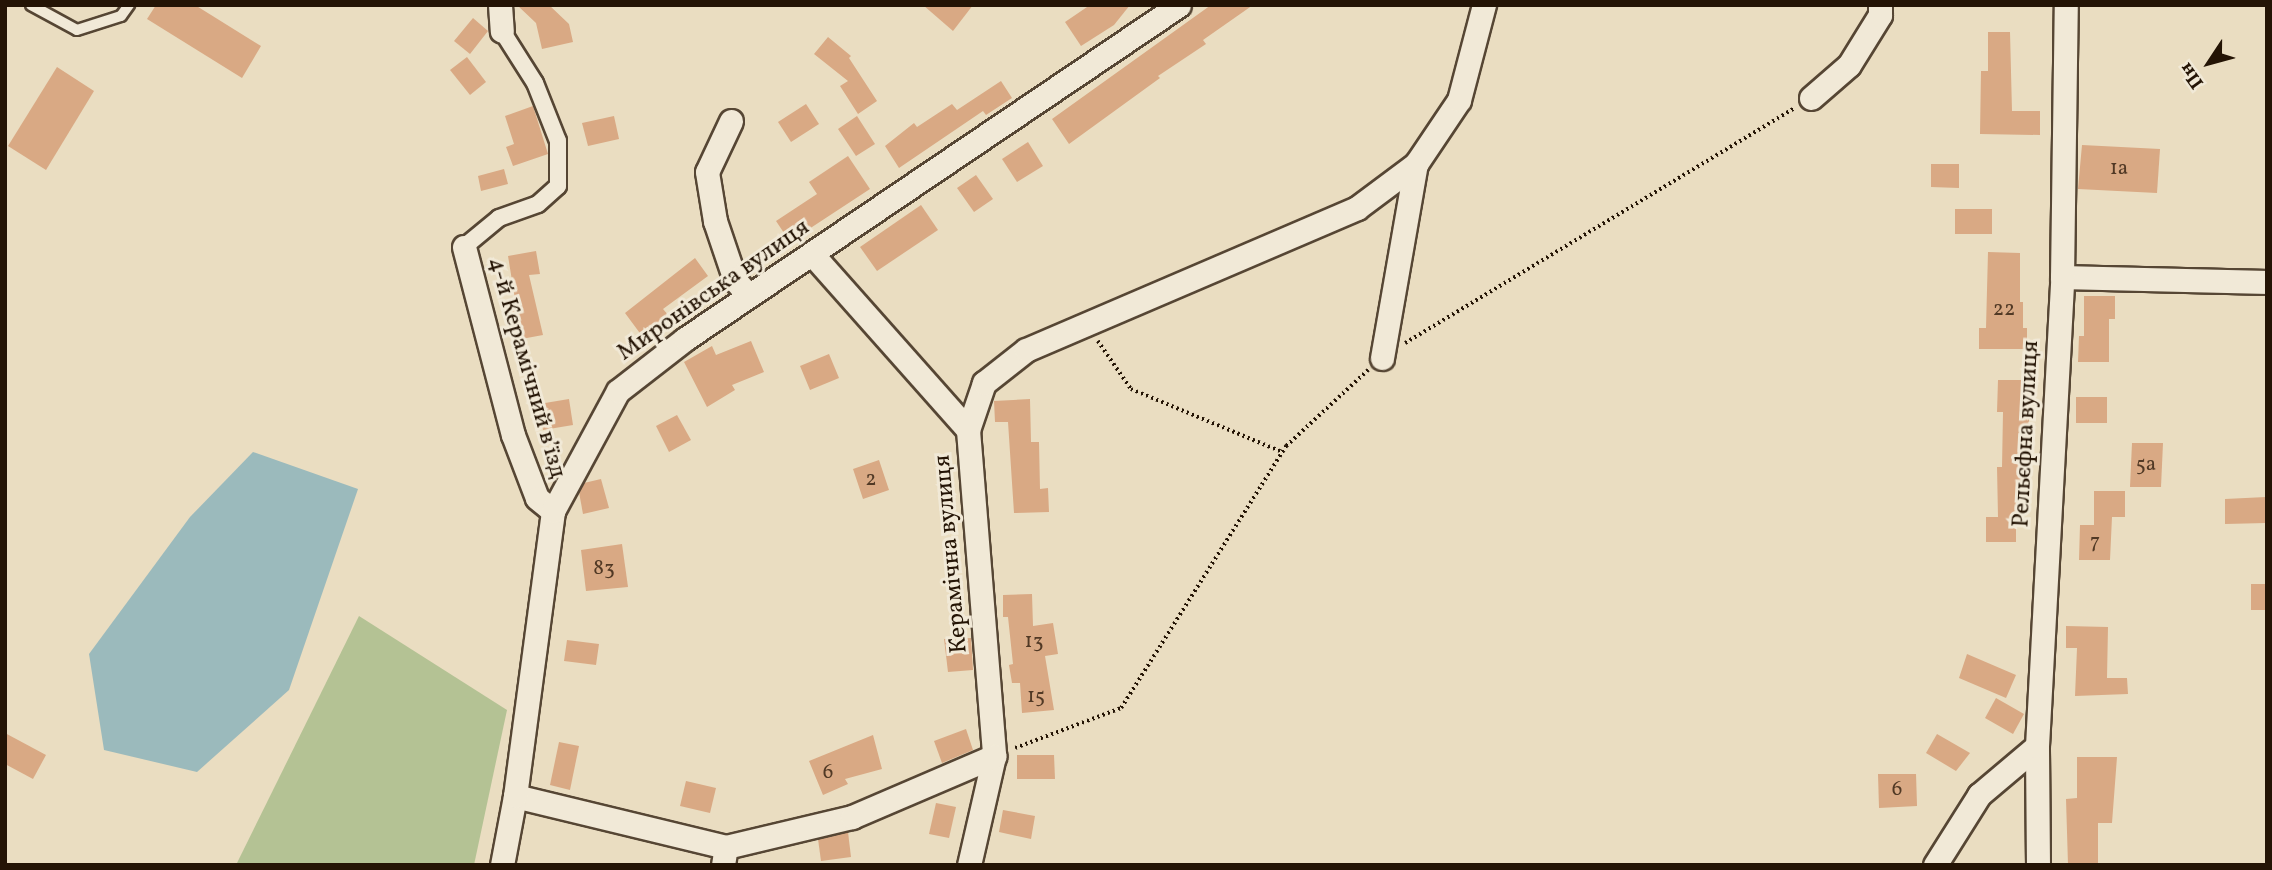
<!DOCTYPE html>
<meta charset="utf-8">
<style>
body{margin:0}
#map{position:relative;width:2272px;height:870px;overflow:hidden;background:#eaddc1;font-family:Vollkorn,serif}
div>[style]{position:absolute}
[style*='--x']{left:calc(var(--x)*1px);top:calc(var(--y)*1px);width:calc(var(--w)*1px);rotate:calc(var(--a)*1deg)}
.green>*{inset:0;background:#b4c294}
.water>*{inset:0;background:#9bbabc}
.building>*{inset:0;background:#d9a984}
.path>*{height:3.5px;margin-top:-1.75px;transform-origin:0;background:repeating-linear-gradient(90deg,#241405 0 2px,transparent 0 5.5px)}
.roads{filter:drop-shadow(2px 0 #564634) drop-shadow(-2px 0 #564634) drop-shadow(0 2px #564634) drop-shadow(0 -2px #564634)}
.service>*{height:10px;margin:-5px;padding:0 5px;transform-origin:5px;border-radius:5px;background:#f1e9d7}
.pedestrian>*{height:16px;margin:-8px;padding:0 8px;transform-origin:8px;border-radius:8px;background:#f1e9d7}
.minor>*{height:23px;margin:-11.5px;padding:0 11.5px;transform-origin:11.5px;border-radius:11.5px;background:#f1e9d7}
span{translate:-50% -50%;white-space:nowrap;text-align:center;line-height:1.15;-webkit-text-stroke:6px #f1e9d7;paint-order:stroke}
.number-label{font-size:21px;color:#513925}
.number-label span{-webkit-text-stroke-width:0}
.street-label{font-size:24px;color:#241405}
.frame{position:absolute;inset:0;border:7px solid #241405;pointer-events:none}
.north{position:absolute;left:2174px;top:28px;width:70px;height:70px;-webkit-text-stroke:5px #f1e9d7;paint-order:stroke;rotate:234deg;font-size:19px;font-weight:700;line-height:28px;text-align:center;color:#241405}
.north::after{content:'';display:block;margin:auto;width:24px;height:32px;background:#241405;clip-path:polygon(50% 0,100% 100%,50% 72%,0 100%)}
</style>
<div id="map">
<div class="green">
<div style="clip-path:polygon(359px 616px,507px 710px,474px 865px,236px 865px)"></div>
</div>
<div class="water">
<div style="clip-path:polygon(253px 452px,358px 489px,289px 690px,197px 772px,104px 750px,89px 654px,190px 517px)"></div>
</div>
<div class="building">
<div style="clip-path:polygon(156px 5px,195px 5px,261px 46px,242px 78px,147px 19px)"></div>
<div style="clip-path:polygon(517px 5px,549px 5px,569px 24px,573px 42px,542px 49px,536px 23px)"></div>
<div style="clip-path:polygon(923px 5px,973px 5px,953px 31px)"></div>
<div style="clip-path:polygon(1090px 5px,1130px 5px,1114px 25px,1081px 46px,1065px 22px)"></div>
<div style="clip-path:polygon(1211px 5px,1253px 5px,1203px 40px,1206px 44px,1158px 76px,1160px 78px,1069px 144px,1052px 119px)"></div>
<div style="clip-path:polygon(473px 18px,488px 31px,470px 54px,454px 41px)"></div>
<div style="clip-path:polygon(1988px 32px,2010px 32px,2012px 111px,2040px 111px,2040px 135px,1980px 134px,1981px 71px,1988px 71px)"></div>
<div style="clip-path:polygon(828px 37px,851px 56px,849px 58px,877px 101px,858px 114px,840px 86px,848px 81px,814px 54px)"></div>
<div style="clip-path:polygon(467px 57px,486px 82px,470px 95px,450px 70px)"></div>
<div style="clip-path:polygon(57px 67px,94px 91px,46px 170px,8px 146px)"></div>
<div style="clip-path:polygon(1001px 81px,1012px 98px,986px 115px,983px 111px,899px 168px,885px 146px,914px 123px,917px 127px,952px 104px,957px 110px)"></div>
<div style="clip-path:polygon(806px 104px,819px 124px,791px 142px,778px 122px)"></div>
<div style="clip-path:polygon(533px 106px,548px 154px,513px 166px,506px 147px,514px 144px,505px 116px)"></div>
<div style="clip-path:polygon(614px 116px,619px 139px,588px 146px,582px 123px)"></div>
<div style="clip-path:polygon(857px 116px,875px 144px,856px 156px,838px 129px)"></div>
<div style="clip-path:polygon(1028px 142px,1043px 166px,1017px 182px,1002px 159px)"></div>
<div style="clip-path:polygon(2082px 145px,2160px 149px,2157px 193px,2078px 189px)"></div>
<div style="clip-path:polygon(848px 156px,870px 189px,809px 229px,811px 233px,792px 245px,776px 221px,817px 194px,809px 182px)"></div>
<div style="clip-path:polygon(1931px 164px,1959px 164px,1959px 188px,1931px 187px)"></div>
<div style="clip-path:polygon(504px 169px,508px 184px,481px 191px,478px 176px)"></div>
<div style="clip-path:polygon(976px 175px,993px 199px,974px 212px,957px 188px)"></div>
<div style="clip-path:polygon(921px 205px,938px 230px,877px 271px,860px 247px)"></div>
<div style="clip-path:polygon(1955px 209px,1992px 209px,1992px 234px,1955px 234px)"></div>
<div style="clip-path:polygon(536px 251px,540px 274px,529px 275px,543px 335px,516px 340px,507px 300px,515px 299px,508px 256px)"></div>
<div style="clip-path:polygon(1988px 252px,2020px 253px,2020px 302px,2023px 302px,2023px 328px,2027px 328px,2027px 349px,1979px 349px,1979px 328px,1986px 328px)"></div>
<div style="clip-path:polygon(695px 258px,708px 276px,663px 309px,669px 316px,642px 336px,625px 313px)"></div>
<div style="clip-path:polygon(2084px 296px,2115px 296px,2115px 319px,2109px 319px,2109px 362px,2078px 362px,2079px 336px,2084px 336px)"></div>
<div style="clip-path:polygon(751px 341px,764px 372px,732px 385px,735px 390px,707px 407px,684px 362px,712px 346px,716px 355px)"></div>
<div style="clip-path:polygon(829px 354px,839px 378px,810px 390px,800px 366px)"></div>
<div style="clip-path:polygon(1998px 380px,2029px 380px,2029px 498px,2016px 498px,2016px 542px,1986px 542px,1986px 517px,1998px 517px,1997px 467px,2002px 467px,2003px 412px,1997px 412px)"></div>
<div style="clip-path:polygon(2076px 397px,2107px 397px,2107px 423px,2076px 423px)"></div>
<div style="clip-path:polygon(569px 399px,573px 425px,543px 430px,539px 404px)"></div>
<div style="clip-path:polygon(1030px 399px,1031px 442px,1039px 442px,1040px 489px,1048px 488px,1049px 512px,1014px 513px,1008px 422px,995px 422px,994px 401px)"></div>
<div style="clip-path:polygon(677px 415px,691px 440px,669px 452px,656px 426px)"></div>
<div style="clip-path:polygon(2132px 443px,2163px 443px,2161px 487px,2130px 487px)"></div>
<div style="clip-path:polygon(879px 460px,889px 490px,863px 499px,853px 469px)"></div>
<div style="clip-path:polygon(601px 479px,609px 508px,583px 514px,579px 492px,584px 483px)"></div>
<div style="clip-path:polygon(2094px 491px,2125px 491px,2125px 517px,2112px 517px,2110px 560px,2079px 560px,2080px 525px,2094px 525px)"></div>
<div style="clip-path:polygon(2266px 497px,2266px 523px,2225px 524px,2225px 499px)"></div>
<div style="clip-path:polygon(622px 544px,628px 587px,586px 591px,581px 550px)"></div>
<div style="clip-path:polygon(2251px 584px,2267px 584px,2267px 610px,2251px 610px)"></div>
<div style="clip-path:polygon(1032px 594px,1033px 626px,1053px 623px,1058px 654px,1045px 656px,1054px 710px,1022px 713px,1020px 683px,1012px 683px,1009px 665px,1013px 664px,1008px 617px,1003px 617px,1003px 595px)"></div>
<div style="clip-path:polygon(2066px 626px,2108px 627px,2107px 678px,2127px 678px,2128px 694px,2075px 696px,2077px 648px,2066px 648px)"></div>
<div style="clip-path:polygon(971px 638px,973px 670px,948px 672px,944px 639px)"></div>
<div style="clip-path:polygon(567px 640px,599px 644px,596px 665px,564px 661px)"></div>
<div style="clip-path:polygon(1967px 654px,2016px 675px,2006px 698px,1959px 678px)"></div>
<div style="clip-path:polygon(1996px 698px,2024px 714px,2013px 734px,1985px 718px)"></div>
<div style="clip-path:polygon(966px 729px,973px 750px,942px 763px,934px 741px)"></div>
<div style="clip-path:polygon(5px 733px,46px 755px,33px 779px,5px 764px)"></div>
<div style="clip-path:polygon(1937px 734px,1970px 753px,1956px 771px,1926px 753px)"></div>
<div style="clip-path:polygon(873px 735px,882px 769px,845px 779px,848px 784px,823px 795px,809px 761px)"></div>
<div style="clip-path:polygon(559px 742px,579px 746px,570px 790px,550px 785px)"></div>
<div style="clip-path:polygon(1017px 755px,1054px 755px,1055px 779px,1017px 779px)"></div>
<div style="clip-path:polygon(2077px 757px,2117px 757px,2112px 823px,2098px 823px,2098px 865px,2068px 865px,2066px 799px,2077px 798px)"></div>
<div style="clip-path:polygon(1878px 774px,1916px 774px,1917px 806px,1879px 808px)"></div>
<div style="clip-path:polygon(686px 781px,716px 788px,710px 813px,680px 806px)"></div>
<div style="clip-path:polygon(936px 803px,956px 807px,949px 838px,929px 834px)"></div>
<div style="clip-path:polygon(1003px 810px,1035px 816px,1031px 839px,999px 832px)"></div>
<div style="clip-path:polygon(848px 832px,851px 857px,821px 861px,818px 839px)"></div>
</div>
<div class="path">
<div style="--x:1098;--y:341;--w:58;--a:55.5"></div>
<div style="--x:1131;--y:389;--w:164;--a:22.6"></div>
<div style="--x:1405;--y:343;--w:454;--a:-31.1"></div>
<div style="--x:1015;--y:748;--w:113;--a:-20.7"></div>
<div style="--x:1121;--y:708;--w:310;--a:-57.8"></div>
<div style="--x:1286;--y:446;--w:112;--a:-42.8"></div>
</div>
<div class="roads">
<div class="service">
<div style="--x:31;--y:5;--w:52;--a:28.5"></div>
<div style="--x:77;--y:30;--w:46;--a:-17.7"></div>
<div style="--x:121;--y:16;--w:14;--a:-54"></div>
</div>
<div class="pedestrian">
<div style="--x:464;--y:247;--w:45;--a:-39.6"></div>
<div style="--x:499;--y:218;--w:41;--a:-19.7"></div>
<div style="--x:538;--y:204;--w:27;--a:-42"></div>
<div style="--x:558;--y:186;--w:45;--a:-90"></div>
<div style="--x:558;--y:141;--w:62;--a:-111.6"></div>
<div style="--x:535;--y:83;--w:62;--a:-122.4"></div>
</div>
<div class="minor">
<div style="--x:500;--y:5;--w:26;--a:86"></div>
<div style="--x:1811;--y:98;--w:50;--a:-41"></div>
<div style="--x:1849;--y:65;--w:59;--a:-58.2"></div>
<div style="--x:1880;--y:15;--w:10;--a:-90"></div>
<div style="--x:731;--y:121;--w:56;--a:115.2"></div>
<div style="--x:707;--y:172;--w:50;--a:80.7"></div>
<div style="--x:715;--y:221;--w:62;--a:71.3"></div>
<div style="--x:735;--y:280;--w:21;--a:49"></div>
<div style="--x:464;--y:247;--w:194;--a:75.4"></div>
<div style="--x:513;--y:435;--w:67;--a:69.1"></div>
<div style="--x:537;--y:498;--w:21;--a:39"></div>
<div style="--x:812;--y:254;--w:235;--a:48.4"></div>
<div style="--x:968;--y:430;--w:327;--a:85.4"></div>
<div style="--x:994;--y:756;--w:112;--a:102.9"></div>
<div style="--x:2062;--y:277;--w:205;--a:1.4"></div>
<div style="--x:1382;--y:358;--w:197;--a:-80.1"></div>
<div style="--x:968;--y:430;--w:50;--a:-71.2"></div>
<div style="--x:984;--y:383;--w:53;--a:-38.2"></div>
<div style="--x:1026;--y:350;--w:360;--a:-23.2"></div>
<div style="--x:1357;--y:208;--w:74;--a:-36.7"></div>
<div style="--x:1416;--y:164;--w:77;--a:-56.1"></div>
<div style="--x:1459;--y:100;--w:98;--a:-75.3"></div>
<div style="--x:515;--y:796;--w:217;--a:13.6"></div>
<div style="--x:502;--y:865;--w:70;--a:-79.3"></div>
<div style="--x:515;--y:796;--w:288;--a:-82.4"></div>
<div style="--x:553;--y:511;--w:136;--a:-61.6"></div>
<div style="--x:618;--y:391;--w:85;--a:-37.8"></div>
<div style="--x:685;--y:339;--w:596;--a:-34.06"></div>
<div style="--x:723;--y:865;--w:18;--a:-81"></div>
<div style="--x:726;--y:847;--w:130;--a:-13.4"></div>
<div style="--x:852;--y:817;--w:155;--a:-23.2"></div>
<div style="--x:1935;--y:865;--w:83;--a:-57.8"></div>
<div style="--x:1979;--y:795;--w:76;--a:-40.2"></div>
<div style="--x:2038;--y:865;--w:119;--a:-90.5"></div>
<div style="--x:2037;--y:746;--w:470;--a:-86.9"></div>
<div style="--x:2062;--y:277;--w:272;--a:-89.2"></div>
</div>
</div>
<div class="number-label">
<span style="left:2119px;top:169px">1а</span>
<span style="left:2004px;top:310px">22</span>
<span style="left:2146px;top:465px">5а</span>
<span style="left:871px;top:480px">2</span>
<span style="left:2095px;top:543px">7</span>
<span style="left:604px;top:569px">83</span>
<span style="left:1034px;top:642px">13</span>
<span style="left:1036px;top:697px">15</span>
<span style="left:828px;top:773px">6</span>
<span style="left:1897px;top:790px">6</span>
</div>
<div class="street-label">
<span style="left:714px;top:291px;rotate:-35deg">Миронівська вулиця</span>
<span style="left:526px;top:368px;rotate:74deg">4-й Керамічний в’їзд</span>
<span style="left:2027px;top:434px;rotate:-87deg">Рельєфна вулиця</span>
<span style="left:952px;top:554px;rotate:-95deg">Керамічна вулиця</span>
</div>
<div class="frame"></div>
<div class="north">Пн</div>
</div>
